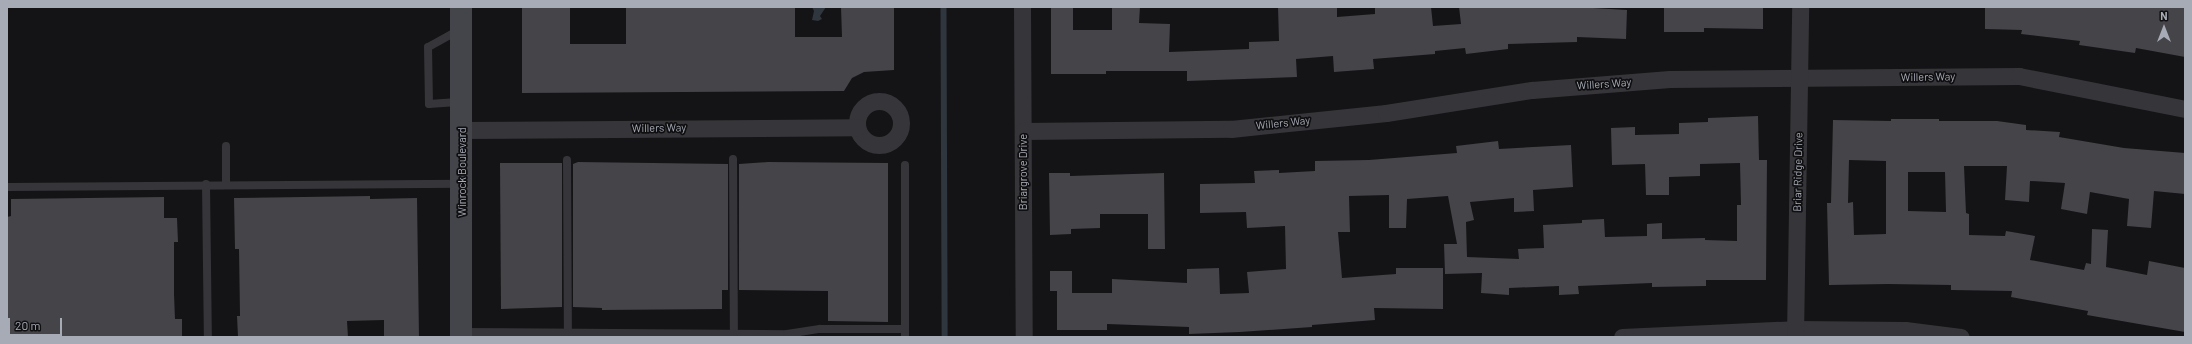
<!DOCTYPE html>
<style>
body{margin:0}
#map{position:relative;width:2192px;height:344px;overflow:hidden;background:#141416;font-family:Barlow,sans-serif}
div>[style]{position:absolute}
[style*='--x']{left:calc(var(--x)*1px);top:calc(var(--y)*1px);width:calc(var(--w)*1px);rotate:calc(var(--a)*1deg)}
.water>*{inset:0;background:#2f363d}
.stream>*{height:5.5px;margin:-2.75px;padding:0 2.75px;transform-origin:2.75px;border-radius:2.75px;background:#2f363d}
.building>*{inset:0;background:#444449}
.lane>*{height:8px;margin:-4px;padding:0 4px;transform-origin:4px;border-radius:4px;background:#36363a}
.street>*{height:17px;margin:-8.5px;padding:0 8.5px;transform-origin:8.5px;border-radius:8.5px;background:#36363a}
.street>.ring{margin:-8.5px;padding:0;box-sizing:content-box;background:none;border:17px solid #36363a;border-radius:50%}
.secondary>*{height:22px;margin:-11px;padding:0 11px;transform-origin:11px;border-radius:11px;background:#44454a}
span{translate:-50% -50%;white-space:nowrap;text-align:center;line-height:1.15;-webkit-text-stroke:3.5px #0f0f11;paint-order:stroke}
.street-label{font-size:11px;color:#a7abb5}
.frame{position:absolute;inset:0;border:8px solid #a7abb5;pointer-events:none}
.north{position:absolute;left:2144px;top:8px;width:40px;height:40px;-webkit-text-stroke:3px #0f0f11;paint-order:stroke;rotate:0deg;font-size:11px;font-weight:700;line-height:16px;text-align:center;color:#a7abb5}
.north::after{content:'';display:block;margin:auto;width:14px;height:18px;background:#a7abb5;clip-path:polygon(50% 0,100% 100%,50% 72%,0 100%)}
.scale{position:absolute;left:8px;top:318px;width:54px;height:18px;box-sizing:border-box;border:2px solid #a7abb5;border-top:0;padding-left:5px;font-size:12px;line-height:14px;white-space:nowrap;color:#a7abb5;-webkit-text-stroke:3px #0f0f11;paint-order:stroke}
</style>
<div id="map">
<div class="water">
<div style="clip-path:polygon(812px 7px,826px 7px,820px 16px,822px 19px,818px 21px,812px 20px,814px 11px)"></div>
</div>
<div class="stream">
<div style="--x:944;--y:7;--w:330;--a:89.8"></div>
</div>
<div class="building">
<div style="clip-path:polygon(522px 7px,570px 7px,570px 44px,626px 44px,626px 7px,795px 7px,795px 37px,842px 37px,841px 7px,894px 7px,894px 70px,864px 72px,852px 78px,844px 91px,522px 93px)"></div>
<div style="clip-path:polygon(1051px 7px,1073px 7px,1073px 30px,1112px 30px,1112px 7px,1140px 7px,1139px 23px,1170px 24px,1169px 52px,1249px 49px,1249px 42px,1279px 41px,1278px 7px,1337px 7px,1337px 17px,1375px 14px,1375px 7px,1431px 7px,1433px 26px,1461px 24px,1459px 7px,1576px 7px,1627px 10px,1626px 39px,1577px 37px,1577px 42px,1508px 44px,1508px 49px,1466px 54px,1465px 48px,1435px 51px,1435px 54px,1373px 59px,1374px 69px,1334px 72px,1333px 56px,1296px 59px,1297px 77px,1187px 81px,1187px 71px,1106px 71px,1106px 74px,1051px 74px)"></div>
<div style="clip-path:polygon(1664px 7px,1763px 7px,1763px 29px,1704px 28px,1704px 32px,1664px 32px)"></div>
<div style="clip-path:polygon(1985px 7px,2185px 7px,2185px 57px,2136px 48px,2135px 53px,2079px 45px,2080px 41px,2021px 34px,2022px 30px,1985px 29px)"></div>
<div style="clip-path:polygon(1758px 116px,1759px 160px,1767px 160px,1766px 280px,1706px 280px,1706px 286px,1652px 287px,1652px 283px,1578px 286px,1579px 294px,1559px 295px,1559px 286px,1509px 288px,1509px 295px,1481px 293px,1482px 273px,1445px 274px,1444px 244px,1457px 244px,1448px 196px,1407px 199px,1406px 228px,1389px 228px,1389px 195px,1349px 196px,1350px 232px,1338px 232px,1342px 278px,1396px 274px,1396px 268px,1443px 268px,1443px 309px,1374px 308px,1375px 320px,1312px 325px,1312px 327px,1240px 332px,1189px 334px,1189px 327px,1107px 324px,1107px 330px,1057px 330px,1057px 291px,1050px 291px,1050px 271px,1072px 271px,1072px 293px,1112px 293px,1112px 279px,1187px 283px,1187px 269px,1219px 268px,1220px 294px,1249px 293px,1247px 272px,1286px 269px,1285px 226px,1247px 228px,1246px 212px,1200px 213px,1200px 184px,1255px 183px,1254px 171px,1279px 170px,1279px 173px,1315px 171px,1315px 161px,1369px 160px,1457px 153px,1456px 146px,1498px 141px,1499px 149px,1571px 145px,1573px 187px,1533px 190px,1534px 211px,1514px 212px,1514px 198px,1470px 202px,1474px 220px,1466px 222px,1467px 257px,1519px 259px,1518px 249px,1544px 248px,1543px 225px,1582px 223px,1582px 220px,1604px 219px,1605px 237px,1647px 236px,1647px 224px,1662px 223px,1662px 239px,1705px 238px,1705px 240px,1737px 241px,1737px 205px,1741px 205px,1740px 163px,1700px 164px,1700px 176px,1669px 177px,1669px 195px,1646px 195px,1645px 164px,1612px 165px,1611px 128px,1635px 127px,1635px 135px,1679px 134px,1679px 123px,1708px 122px,1708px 118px)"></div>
<div style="clip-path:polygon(evenodd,1891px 119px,1939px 119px,1939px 121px,1997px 121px,2026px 125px,2026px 130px,2060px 132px,2059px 137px,2124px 148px,2185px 153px,2185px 194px,2154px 191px,2151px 228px,2127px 226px,2129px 199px,2090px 192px,2087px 214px,2061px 209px,2065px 183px,2030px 181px,2029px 202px,2005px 200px,2007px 166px,1964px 166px,1966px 213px,1969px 214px,1969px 235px,2005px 236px,2006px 231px,2035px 236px,2030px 260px,2084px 270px,2086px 263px,2091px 264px,2092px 229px,2108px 230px,2106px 267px,2147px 275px,2149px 261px,2185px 268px,2185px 332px,2087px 315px,2088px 311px,2011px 297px,2012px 291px,1951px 290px,1951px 285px,1888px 284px,1829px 285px,1827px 203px,1831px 203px,1833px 120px,1891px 121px,1891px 119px,1849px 160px,1886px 161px,1886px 234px,1854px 235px,1853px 202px,1848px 203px,1849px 160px,1891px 119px,1908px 172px,1945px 172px,1946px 212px,1908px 211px,1908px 172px)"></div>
<div style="clip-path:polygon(578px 162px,728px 164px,728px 290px,722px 290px,722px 309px,602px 310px,602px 308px,573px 307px,573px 164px)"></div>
<div style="clip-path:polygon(768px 162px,888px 163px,888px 322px,828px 321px,828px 291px,739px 290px,739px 164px)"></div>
<div style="clip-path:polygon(500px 163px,562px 163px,562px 307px,501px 309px)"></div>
<div style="clip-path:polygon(1049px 173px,1070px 173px,1070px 176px,1164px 173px,1165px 249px,1148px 249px,1148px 214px,1100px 214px,1100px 228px,1071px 229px,1071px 234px,1050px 235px)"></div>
<div style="clip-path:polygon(370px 196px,370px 199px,417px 198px,419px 337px,384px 337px,384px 320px,347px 321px,348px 337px,238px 337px,237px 316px,240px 316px,239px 249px,235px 249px,234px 198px)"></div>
<div style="clip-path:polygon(164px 197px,164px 218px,177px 218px,178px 242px,174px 242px,174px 294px,175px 319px,182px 319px,182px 337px,7px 337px,7px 217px,11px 216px,11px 199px)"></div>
</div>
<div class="lane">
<div style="--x:459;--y:30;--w:35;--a:151"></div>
<div style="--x:428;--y:47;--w:57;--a:89"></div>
<div style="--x:429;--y:104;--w:32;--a:-4"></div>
<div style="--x:226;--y:146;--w:38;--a:90"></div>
<div style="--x:733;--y:159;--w:178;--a:89.7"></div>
<div style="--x:567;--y:160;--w:176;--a:89.7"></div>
<div style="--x:905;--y:165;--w:172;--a:90"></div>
<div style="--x:206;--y:184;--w:153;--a:89.3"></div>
<div style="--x:7;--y:187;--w:454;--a:-0.4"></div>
<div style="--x:462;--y:332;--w:325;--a:0.4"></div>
<div style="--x:787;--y:334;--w:33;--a:-9"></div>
<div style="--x:820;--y:329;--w:85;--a:0"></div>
</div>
<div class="street">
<div style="--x:1022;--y:7;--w:330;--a:89.7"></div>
<div class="ring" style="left:857px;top:101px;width:27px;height:27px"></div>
<div style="--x:462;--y:130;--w:395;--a:-0.4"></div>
<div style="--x:1023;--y:131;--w:208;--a:-0.6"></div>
<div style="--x:1231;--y:129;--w:156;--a:-5.9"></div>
<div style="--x:1386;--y:113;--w:148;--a:-9"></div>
<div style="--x:1532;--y:90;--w:138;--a:-4.6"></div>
<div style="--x:1670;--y:79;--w:349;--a:-0.5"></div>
<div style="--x:2019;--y:76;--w:169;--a:11.2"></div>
<div style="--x:1622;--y:337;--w:173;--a:-2.6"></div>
<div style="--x:1795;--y:329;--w:110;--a:0.5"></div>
<div style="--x:1905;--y:330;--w:56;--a:7.1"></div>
<div style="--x:1795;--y:337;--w:330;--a:-89.1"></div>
</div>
<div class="secondary">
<div style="--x:461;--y:337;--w:330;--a:-90"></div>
</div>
<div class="street-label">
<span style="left:1928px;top:77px;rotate:-1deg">Willers Way</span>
<span style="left:1604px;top:84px;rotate:-4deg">Willers Way</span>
<span style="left:1283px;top:123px;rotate:-6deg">Willers Way</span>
<span style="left:659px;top:128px;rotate:-1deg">Willers Way</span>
<span style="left:462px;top:172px;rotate:-90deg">Winrock Boulevard</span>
<span style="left:1023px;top:172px;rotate:-90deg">Briargrove Drive</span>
<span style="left:1798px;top:172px;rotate:-89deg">Briar Ridge Drive</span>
</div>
<div class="frame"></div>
<div class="north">N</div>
<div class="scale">20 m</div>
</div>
